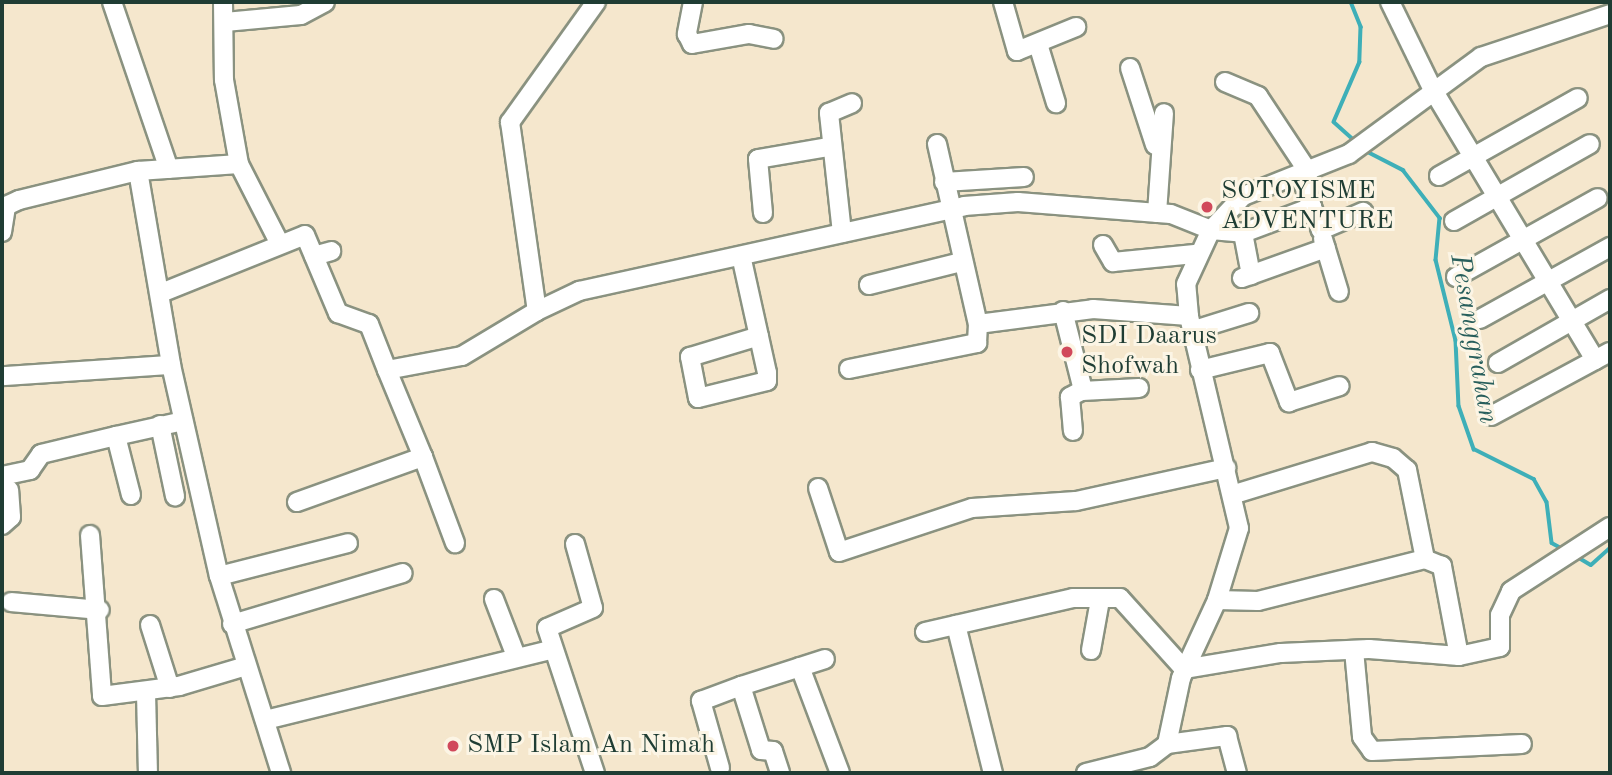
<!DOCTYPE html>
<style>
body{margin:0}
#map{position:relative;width:1612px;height:775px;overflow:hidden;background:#f5e7cd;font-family:"Old Standard TT",serif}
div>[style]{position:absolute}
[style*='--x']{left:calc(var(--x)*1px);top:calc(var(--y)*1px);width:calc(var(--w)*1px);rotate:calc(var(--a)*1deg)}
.stream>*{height:3.5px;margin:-1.75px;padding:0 1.75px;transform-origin:1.75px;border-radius:1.75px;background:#3eafb8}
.roads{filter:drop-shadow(2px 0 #8a9280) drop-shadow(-2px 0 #8a9280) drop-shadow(0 2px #8a9280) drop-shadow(0 -2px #8a9280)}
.minor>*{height:18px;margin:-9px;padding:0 9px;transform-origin:9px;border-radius:9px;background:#fff}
.dots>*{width:19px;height:19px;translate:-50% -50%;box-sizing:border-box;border:4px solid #fcf5e5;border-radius:50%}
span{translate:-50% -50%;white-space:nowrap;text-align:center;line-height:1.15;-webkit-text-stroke:6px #fcf5e5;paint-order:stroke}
.poi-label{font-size:26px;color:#1f3d34}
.left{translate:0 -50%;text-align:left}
.water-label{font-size:28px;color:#285f5c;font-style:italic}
.frame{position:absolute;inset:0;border:4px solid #1f3d34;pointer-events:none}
</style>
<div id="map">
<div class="stream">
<div style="--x:1351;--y:2;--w:27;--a:68"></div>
<div style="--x:1361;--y:27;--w:35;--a:92"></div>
<div style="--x:1360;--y:62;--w:65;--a:113.4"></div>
<div style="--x:1334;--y:122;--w:28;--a:42"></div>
<div style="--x:1366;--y:151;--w:42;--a:27.2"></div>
<div style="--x:1403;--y:170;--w:61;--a:52.4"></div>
<div style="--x:1440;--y:218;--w:42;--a:95.4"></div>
<div style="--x:1436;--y:260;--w:83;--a:76.1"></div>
<div style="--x:1456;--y:341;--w:65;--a:87.4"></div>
<div style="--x:1459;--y:406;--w:46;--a:70.8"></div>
<div style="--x:1474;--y:449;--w:67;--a:26.6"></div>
<div style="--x:1534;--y:479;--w:26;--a:61"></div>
<div style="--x:1547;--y:502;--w:41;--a:83"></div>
<div style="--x:1552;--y:543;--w:13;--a:29"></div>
<div style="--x:1576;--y:556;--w:17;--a:31"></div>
<div style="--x:1591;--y:565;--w:25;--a:-42"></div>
</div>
<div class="roads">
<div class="minor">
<div style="--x:112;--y:2;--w:176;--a:71.2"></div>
<div style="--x:223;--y:2;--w:78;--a:89.3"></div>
<div style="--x:224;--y:80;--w:85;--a:79.9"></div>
<div style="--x:239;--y:164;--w:88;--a:62.9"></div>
<div style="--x:596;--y:2;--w:148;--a:125.6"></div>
<div style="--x:510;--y:122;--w:191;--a:81.9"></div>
<div style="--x:537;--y:311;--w:47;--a:-25.5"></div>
<div style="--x:579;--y:291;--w:394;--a:-12.4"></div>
<div style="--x:964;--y:206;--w:54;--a:-4.2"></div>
<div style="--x:1018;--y:202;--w:153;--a:4.5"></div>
<div style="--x:1171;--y:214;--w:43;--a:21.8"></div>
<div style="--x:1211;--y:230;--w:32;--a:5"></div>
<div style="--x:1243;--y:233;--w:74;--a:-20.6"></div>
<div style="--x:1312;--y:207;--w:23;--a:-110"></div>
<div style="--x:693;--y:2;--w:33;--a:101"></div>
<div style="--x:687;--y:34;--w:11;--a:63"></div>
<div style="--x:692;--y:44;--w:58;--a:-10"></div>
<div style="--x:749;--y:34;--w:25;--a:11"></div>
<div style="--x:1003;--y:2;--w:51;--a:74.1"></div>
<div style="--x:1017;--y:51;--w:64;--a:-22.1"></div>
<div style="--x:1390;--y:2;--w:98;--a:64"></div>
<div style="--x:1433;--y:90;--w:315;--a:59"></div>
<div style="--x:225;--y:22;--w:76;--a:-5.3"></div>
<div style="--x:301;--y:15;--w:27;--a:-28"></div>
<div style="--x:1038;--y:44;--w:62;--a:73"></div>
<div style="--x:1130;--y:68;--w:81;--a:72"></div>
<div style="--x:1225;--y:82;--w:36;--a:23"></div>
<div style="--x:1258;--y:96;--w:92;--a:56.5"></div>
<div style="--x:937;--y:144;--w:185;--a:77.2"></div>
<div style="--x:978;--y:324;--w:116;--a:-7.4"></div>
<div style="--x:1093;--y:309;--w:96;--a:4.2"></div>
<div style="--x:138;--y:171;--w:197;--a:80.3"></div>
<div style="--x:171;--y:365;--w:216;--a:77.2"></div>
<div style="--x:219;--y:576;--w:207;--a:72.5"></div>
<div style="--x:1439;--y:176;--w:159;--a:-29.3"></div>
<div style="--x:944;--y:182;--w:80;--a:-3.6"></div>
<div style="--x:1312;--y:207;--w:25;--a:69"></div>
<div style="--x:1321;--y:230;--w:46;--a:-23.2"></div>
<div style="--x:763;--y:213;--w:54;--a:-95.3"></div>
<div style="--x:758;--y:159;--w:72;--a:-9.6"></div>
<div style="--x:1157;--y:213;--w:100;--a:-86"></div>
<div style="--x:1454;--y:221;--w:156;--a:-29.5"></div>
<div style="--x:2;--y:232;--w:26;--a:-81"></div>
<div style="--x:6;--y:206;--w:14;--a:-25"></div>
<div style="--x:19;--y:200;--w:122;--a:-13.7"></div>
<div style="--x:138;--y:171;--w:101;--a:-4"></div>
<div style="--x:842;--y:233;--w:121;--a:-96.2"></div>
<div style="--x:829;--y:113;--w:25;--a:-23"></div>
<div style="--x:1243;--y:233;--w:43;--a:79.2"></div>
<div style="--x:1323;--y:239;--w:55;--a:73.2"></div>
<div style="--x:1103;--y:245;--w:20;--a:60"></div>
<div style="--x:1113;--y:262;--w:82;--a:-5.6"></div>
<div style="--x:314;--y:256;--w:18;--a:-16"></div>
<div style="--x:742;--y:260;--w:116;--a:77.5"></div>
<div style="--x:767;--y:373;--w:8;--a:90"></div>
<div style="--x:767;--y:381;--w:71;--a:166.2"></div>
<div style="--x:698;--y:398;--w:42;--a:-101"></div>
<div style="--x:690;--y:357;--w:72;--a:-16.9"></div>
<div style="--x:1456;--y:277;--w:162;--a:-29.1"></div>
<div style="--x:1242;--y:278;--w:89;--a:-19.7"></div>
<div style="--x:869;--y:285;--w:95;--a:-14"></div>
<div style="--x:161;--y:293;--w:155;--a:-21.9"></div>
<div style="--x:305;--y:235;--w:85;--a:67.1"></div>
<div style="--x:338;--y:313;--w:33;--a:20"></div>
<div style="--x:369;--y:324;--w:49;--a:68.6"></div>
<div style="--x:387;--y:370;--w:76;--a:-10.6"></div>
<div style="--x:462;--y:356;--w:87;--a:-31"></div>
<div style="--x:1063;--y:311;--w:81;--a:75.8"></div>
<div style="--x:1083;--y:390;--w:15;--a:152"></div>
<div style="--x:1070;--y:397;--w:34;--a:85"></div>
<div style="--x:1480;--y:319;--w:149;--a:-29"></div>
<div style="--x:1191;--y:331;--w:61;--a:-17.2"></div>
<div style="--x:1498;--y:363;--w:129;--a:-29.7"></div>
<div style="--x:849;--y:369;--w:131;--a:-11.5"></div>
<div style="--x:977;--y:343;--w:19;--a:-87"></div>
<div style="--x:1200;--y:370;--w:72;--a:-13.7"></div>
<div style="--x:1270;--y:353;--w:53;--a:68.8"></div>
<div style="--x:1289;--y:402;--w:53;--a:-17.4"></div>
<div style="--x:4;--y:376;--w:167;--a:-3.8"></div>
<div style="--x:1082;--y:391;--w:57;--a:-3"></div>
<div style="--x:1491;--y:416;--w:135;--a:-28.3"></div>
<div style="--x:160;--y:425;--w:73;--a:78.1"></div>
<div style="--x:423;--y:457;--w:92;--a:69.6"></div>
<div style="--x:2;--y:476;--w:29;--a:-12"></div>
<div style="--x:30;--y:470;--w:19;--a:-55"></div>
<div style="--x:41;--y:454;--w:77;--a:-13.5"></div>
<div style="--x:818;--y:488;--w:67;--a:71.8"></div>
<div style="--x:839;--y:552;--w:140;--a:-18.3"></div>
<div style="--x:972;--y:508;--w:104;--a:-3.9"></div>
<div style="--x:1076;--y:501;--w:154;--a:-12.4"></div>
<div style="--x:131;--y:495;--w:61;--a:-104.3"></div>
<div style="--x:116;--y:436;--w:69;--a:-12.6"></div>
<div style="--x:297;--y:502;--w:134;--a:-19.7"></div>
<div style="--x:423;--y:457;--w:94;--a:-112.5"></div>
<div style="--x:2;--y:525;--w:12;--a:-42"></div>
<div style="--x:11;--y:517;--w:27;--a:-94"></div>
<div style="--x:90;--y:535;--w:161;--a:85.7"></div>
<div style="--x:102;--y:696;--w:78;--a:-7.4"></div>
<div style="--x:179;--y:686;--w:67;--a:-16.5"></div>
<div style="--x:575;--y:544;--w:66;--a:74.3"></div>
<div style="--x:593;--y:608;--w:50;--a:156.5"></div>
<div style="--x:547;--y:628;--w:153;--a:71.7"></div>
<div style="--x:219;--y:576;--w:133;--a:-14.3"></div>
<div style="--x:494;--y:599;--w:61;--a:68.9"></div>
<div style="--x:1217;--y:600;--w:41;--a:1.4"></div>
<div style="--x:1258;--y:601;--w:172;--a:-14.1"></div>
<div style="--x:1425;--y:559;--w:91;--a:-101.4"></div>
<div style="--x:1407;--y:470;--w:18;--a:-139"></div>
<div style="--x:1393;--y:458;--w:22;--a:-164"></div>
<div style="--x:1372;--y:452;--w:143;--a:163"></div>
<div style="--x:11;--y:602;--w:89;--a:5.1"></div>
<div style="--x:232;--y:624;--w:178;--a:-16.6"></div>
<div style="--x:150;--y:625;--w:66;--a:72.4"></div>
<div style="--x:956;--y:625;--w:153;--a:76"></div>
<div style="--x:925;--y:632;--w:152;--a:-12.9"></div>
<div style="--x:1073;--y:598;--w:47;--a:0"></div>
<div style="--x:1120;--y:598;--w:96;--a:48"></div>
<div style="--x:1184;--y:669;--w:98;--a:-9.4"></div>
<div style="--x:1281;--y:653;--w:88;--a:-2.6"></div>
<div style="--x:1369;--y:649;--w:90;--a:4.4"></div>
<div style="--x:1459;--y:656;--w:92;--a:-100.7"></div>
<div style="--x:1442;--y:566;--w:18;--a:-158"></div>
<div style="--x:1091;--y:650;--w:51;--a:-79.8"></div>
<div style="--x:1354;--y:650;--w:87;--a:84.7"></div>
<div style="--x:1362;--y:737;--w:17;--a:54"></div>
<div style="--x:1372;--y:751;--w:150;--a:-2.7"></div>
<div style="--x:1459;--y:656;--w:42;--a:-12.4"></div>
<div style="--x:1500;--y:647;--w:32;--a:-90"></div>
<div style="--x:1500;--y:615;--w:26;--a:-65"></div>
<div style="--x:1511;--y:591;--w:118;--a:-32.9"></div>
<div style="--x:800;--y:667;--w:113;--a:69.3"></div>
<div style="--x:741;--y:686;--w:88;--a:-17.8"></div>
<div style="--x:146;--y:693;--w:80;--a:88.6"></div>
<div style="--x:265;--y:720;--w:294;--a:-13.8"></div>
<div style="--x:1167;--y:744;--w:61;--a:-7.6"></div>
<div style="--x:1227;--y:736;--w:38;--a:75"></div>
<div style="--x:720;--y:768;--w:70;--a:-105.8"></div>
<div style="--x:701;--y:701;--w:43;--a:-20.6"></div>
<div style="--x:741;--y:686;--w:67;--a:72.6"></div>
<div style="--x:761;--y:750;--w:12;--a:5"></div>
<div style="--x:773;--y:751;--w:23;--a:72"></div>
<div style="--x:1086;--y:773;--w:66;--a:-14"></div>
<div style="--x:1150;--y:757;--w:21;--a:-37"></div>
<div style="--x:1167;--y:744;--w:67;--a:-78"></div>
<div style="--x:1181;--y:678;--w:86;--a:-65.2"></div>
<div style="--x:1217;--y:600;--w:75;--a:-73"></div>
<div style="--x:1239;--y:528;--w:218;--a:-103.3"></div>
<div style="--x:1189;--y:316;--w:32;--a:-95"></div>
<div style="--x:1186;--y:284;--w:60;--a:-65.2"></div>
<div style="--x:1211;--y:230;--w:47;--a:-46.7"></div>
<div style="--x:1243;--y:196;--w:114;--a:-21.6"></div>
<div style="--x:1349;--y:154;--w:164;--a:-36.3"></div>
<div style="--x:1481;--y:57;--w:136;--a:-18.4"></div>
</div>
</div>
<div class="dots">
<div style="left:1207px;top:207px;background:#d1495b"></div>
<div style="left:1067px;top:352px;background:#d1495b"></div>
<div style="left:453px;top:746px;background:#d1495b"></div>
</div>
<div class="poi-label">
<span class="left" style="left:1221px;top:207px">SOTOYISME<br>ADVENTURE</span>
<span class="left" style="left:1081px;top:352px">SDI Daarus<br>Shofwah</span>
<span class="left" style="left:467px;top:746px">SMP Islam An Nimah</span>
</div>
<div class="water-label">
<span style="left:1473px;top:339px;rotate:80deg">Pesanggrahan</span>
</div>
<div class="frame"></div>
</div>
